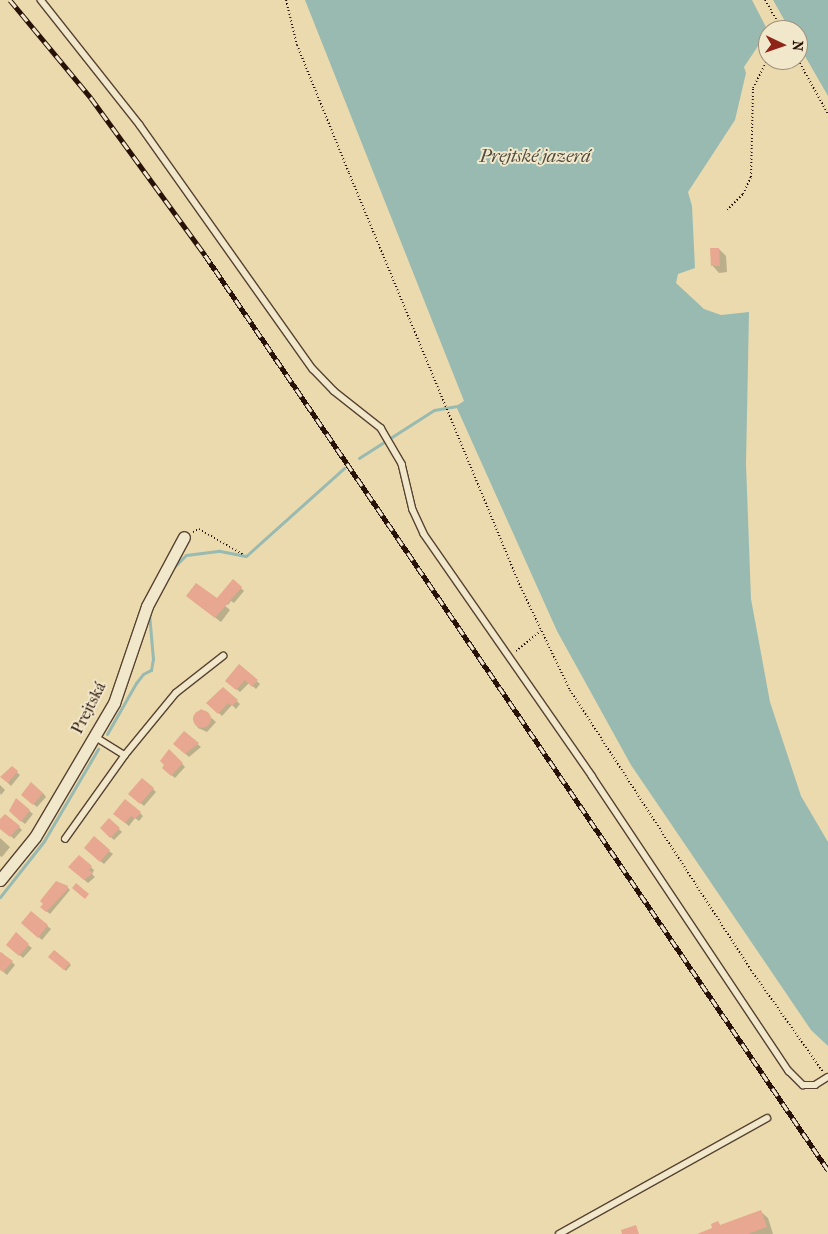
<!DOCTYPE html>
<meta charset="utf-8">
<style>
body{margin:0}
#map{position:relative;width:828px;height:1234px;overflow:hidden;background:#eadaae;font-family:"IM FELL French Canon",serif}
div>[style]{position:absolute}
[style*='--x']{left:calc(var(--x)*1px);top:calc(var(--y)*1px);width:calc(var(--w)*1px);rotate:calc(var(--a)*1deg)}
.water>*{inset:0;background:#99bab1}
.shadow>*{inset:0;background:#0003}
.stream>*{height:3px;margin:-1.5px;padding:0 1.5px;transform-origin:1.5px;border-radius:1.5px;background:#99bab1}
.building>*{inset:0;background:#e7a790}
.round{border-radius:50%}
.path>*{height:2px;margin-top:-1px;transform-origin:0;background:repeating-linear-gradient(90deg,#281108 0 1px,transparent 0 3.5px)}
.roads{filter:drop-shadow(1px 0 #584332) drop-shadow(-1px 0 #584332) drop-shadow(0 1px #584332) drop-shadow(0 -1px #584332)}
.lane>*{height:5.5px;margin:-2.75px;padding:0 2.75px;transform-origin:2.75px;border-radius:2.75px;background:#f1e7ca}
.street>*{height:11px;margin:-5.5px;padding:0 5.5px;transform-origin:5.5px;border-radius:5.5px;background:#f1e7ca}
.rail>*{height:5px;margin-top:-2.5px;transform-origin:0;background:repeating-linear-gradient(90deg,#f1e7ca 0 9px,#281108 0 18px);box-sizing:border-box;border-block:1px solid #281108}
span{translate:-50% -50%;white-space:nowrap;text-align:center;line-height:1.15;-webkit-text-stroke:4px #f1e7ca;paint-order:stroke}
.street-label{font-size:16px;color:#281108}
.water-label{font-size:18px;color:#504c43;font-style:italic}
.north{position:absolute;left:758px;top:20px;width:50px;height:50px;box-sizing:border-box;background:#f1e7ca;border:1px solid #a1917c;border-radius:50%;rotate:93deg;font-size:14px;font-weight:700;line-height:20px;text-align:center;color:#281108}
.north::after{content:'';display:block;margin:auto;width:18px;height:22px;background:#8f2418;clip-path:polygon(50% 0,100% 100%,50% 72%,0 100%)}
</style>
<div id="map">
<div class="water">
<div style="clip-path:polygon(305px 0,752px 0,768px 31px,744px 67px,746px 73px,735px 120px,688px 192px,692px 206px,695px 268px,678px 274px,676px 283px,704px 309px,721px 315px,749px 312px,746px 464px,751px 599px,770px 702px,801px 796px,828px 842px,828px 1046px,811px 1030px,631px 765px,557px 631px,456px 406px,464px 401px)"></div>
<div style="clip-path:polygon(773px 0,828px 0,828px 96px,798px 44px,798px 30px,790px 30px)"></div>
</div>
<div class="shadow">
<div style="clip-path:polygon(719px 249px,726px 256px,727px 272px,719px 273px,712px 265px)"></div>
<div style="clip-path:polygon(241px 588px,244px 591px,234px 603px,231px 601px,228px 605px,223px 602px)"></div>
<div style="clip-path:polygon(193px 601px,223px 604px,230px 610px,221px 622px)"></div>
<div style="clip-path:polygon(239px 666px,260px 684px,256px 689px,249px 683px,240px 692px,230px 684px)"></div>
<div style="clip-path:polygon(223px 689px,240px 704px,236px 709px,232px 705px,222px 716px,208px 703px)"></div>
<div style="clip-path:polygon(201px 709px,216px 722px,207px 732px,198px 728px,193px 719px)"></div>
<div style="clip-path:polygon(184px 733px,201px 747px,189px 757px,178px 747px)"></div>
<div style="clip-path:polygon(170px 751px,185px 767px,175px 778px,167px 771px)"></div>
<div style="clip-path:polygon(12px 768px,20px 775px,11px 786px,2px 777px)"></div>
<div style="clip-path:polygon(0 785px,5px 790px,1px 795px,0 793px)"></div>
<div style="clip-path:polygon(153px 789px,156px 792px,144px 806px,130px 794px)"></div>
<div style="clip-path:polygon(43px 793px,46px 797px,37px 807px,26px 798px)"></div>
<div style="clip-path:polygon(16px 800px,33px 814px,25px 824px,13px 814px)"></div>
<div style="clip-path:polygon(140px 813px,143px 816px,139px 821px,135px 818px,129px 826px,118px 817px)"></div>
<div style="clip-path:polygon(109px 820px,122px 832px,114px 840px,101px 828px)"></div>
<div style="clip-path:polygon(0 826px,19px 827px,22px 830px,14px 839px)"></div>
<div style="clip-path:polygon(0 838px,10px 847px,2px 857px,0 856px)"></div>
<div style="clip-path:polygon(88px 851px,109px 851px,113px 854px,104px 864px)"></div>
<div style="clip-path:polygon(79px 857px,94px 870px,92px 874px,95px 877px,88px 883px,73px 870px)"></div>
<div style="clip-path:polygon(67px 887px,70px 890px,50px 914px,45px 910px)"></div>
<div style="clip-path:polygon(31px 913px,51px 929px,42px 940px,26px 926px)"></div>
<div style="clip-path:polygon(28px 945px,32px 948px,23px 958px,11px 948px)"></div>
<div style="clip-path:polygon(55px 951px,71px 965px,66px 971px,50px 957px)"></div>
<div style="clip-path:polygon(1px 952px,15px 965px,7px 975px,0 969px)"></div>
<div style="clip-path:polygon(760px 1211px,768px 1218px,773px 1234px,700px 1234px,714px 1229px,718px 1223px,721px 1226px)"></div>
</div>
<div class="stream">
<div style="--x:359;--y:458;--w:89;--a:-32.6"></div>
<div style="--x:434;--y:410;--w:22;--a:-10"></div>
<div style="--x:173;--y:568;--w:18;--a:-45"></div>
<div style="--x:186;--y:555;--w:34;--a:-7"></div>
<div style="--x:220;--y:551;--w:26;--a:11"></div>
<div style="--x:246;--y:556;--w:132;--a:-41.9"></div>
<div style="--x:107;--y:734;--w:59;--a:-60.4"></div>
<div style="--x:136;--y:683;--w:11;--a:-52"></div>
<div style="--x:143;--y:674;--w:9;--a:-27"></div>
<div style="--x:151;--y:670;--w:11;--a:-80"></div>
<div style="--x:153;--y:659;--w:46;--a:-95"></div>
<div style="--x:0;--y:897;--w:71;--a:-51.8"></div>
<div style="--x:44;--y:841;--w:107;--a:-59.6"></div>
</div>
<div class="building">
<div style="clip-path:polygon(710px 248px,719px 248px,720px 266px,711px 266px)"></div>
<div style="clip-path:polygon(233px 579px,242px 587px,215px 618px,186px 596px,196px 583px,217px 598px)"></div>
<div style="clip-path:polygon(239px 664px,258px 680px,252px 687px,245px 680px,236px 690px,225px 681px)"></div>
<div style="clip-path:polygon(223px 687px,238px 700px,232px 706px,228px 703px,218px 714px,206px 703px)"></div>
<div class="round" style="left:193px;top:710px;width:18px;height:18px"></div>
<div style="clip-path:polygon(184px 731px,199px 743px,185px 754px,173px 744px)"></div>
<div style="clip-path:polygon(169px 749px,183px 763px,171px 776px,162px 768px,164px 765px,160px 761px)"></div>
<div style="clip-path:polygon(12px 766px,18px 771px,8px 783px,0 777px)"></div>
<div style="clip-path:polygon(142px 778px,154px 788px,140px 804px,128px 794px)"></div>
<div style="clip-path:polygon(31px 782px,43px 793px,33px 805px,21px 795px)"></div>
<div style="clip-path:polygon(16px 798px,30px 810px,21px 822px,9px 811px)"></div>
<div style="clip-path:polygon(125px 799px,141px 812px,135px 819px,131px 816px,125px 823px,113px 814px)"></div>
<div style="clip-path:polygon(5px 814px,20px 826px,10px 837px,0 829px,0 819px)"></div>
<div style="clip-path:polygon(109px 818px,120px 828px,110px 838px,100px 828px)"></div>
<div style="clip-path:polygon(94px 836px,110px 850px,100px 862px,84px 848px)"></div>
<div style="clip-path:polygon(79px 855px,92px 866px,89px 870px,93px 873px,84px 880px,68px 867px)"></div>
<div style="clip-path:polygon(56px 881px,68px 886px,67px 890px,46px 912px,40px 907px,43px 904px,40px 901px)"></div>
<div style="clip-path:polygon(76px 883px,89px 894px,85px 899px,72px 888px)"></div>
<div style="clip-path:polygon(31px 911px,48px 925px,38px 938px,21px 923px)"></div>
<div style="clip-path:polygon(16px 932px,29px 944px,19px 956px,6px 945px)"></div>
<div style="clip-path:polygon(54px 950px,70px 963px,64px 970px,48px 957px)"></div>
<div style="clip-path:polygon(0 952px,13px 961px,3px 972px,0 970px)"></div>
<div style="clip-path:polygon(761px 1210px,767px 1227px,748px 1234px,697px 1234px,712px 1228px,711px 1224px,718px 1221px,720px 1225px)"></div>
<div style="clip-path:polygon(636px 1225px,639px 1234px,622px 1234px,621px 1230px)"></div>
</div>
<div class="path">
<div style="--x:286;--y:0;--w:46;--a:76.3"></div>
<div style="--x:297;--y:45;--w:138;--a:67.9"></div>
<div style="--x:349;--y:173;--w:451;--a:67.5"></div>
<div style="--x:522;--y:590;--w:111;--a:64.4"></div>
<div style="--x:570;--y:690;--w:333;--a:57.1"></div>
<div style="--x:751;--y:970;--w:125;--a:54.8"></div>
<div style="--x:765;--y:0;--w:34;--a:60"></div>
<div style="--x:798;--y:60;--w:62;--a:60.9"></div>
<div style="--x:727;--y:210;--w:23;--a:-45"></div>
<div style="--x:743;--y:194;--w:19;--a:-65"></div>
<div style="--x:751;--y:177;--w:89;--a:-88.7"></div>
<div style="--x:753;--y:88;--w:33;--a:-63"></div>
<div style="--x:193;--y:532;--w:7;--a:-27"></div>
<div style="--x:199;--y:529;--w:52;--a:30"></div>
<div style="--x:516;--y:651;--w:32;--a:-39"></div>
</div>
<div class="roads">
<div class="lane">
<div style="--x:41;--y:0;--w:159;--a:51.6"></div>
<div style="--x:140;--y:125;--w:299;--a:54.7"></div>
<div style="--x:313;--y:369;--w:30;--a:46"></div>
<div style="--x:334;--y:391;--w:60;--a:38.2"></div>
<div style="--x:381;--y:428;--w:42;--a:59.7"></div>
<div style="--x:402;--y:464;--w:47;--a:76.6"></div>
<div style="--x:413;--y:510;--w:26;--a:65"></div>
<div style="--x:424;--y:534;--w:295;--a:55.2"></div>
<div style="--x:592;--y:776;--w:355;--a:56.3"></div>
<div style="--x:789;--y:1071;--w:20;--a:45"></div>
<div style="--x:803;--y:1085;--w:12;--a:0"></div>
<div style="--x:815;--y:1085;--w:15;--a:-32"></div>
<div style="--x:94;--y:736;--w:36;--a:32"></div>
<div style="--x:125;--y:755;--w:80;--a:-50.6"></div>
<div style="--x:176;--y:693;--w:60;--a:-38.2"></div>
<div style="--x:65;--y:839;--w:103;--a:-54.5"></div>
<div style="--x:559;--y:1234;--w:238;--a:-29.1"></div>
</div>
<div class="street">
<div style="--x:0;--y:880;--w:55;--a:-50.9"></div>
<div style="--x:35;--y:837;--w:156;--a:-59.5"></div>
<div style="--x:114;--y:703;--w:102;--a:-71.2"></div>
<div style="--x:147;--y:606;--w:78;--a:-61.8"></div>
</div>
</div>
<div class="rail">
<div style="--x:10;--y:0;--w:127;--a:50.4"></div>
<div style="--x:91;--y:98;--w:194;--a:54"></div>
<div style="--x:205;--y:255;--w:1107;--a:55.75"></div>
</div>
<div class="street-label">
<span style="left:89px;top:708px;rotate:-63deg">Prejtská</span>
</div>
<div class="water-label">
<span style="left:535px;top:157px">Prejtské jazerá</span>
</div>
<div class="north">N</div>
</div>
